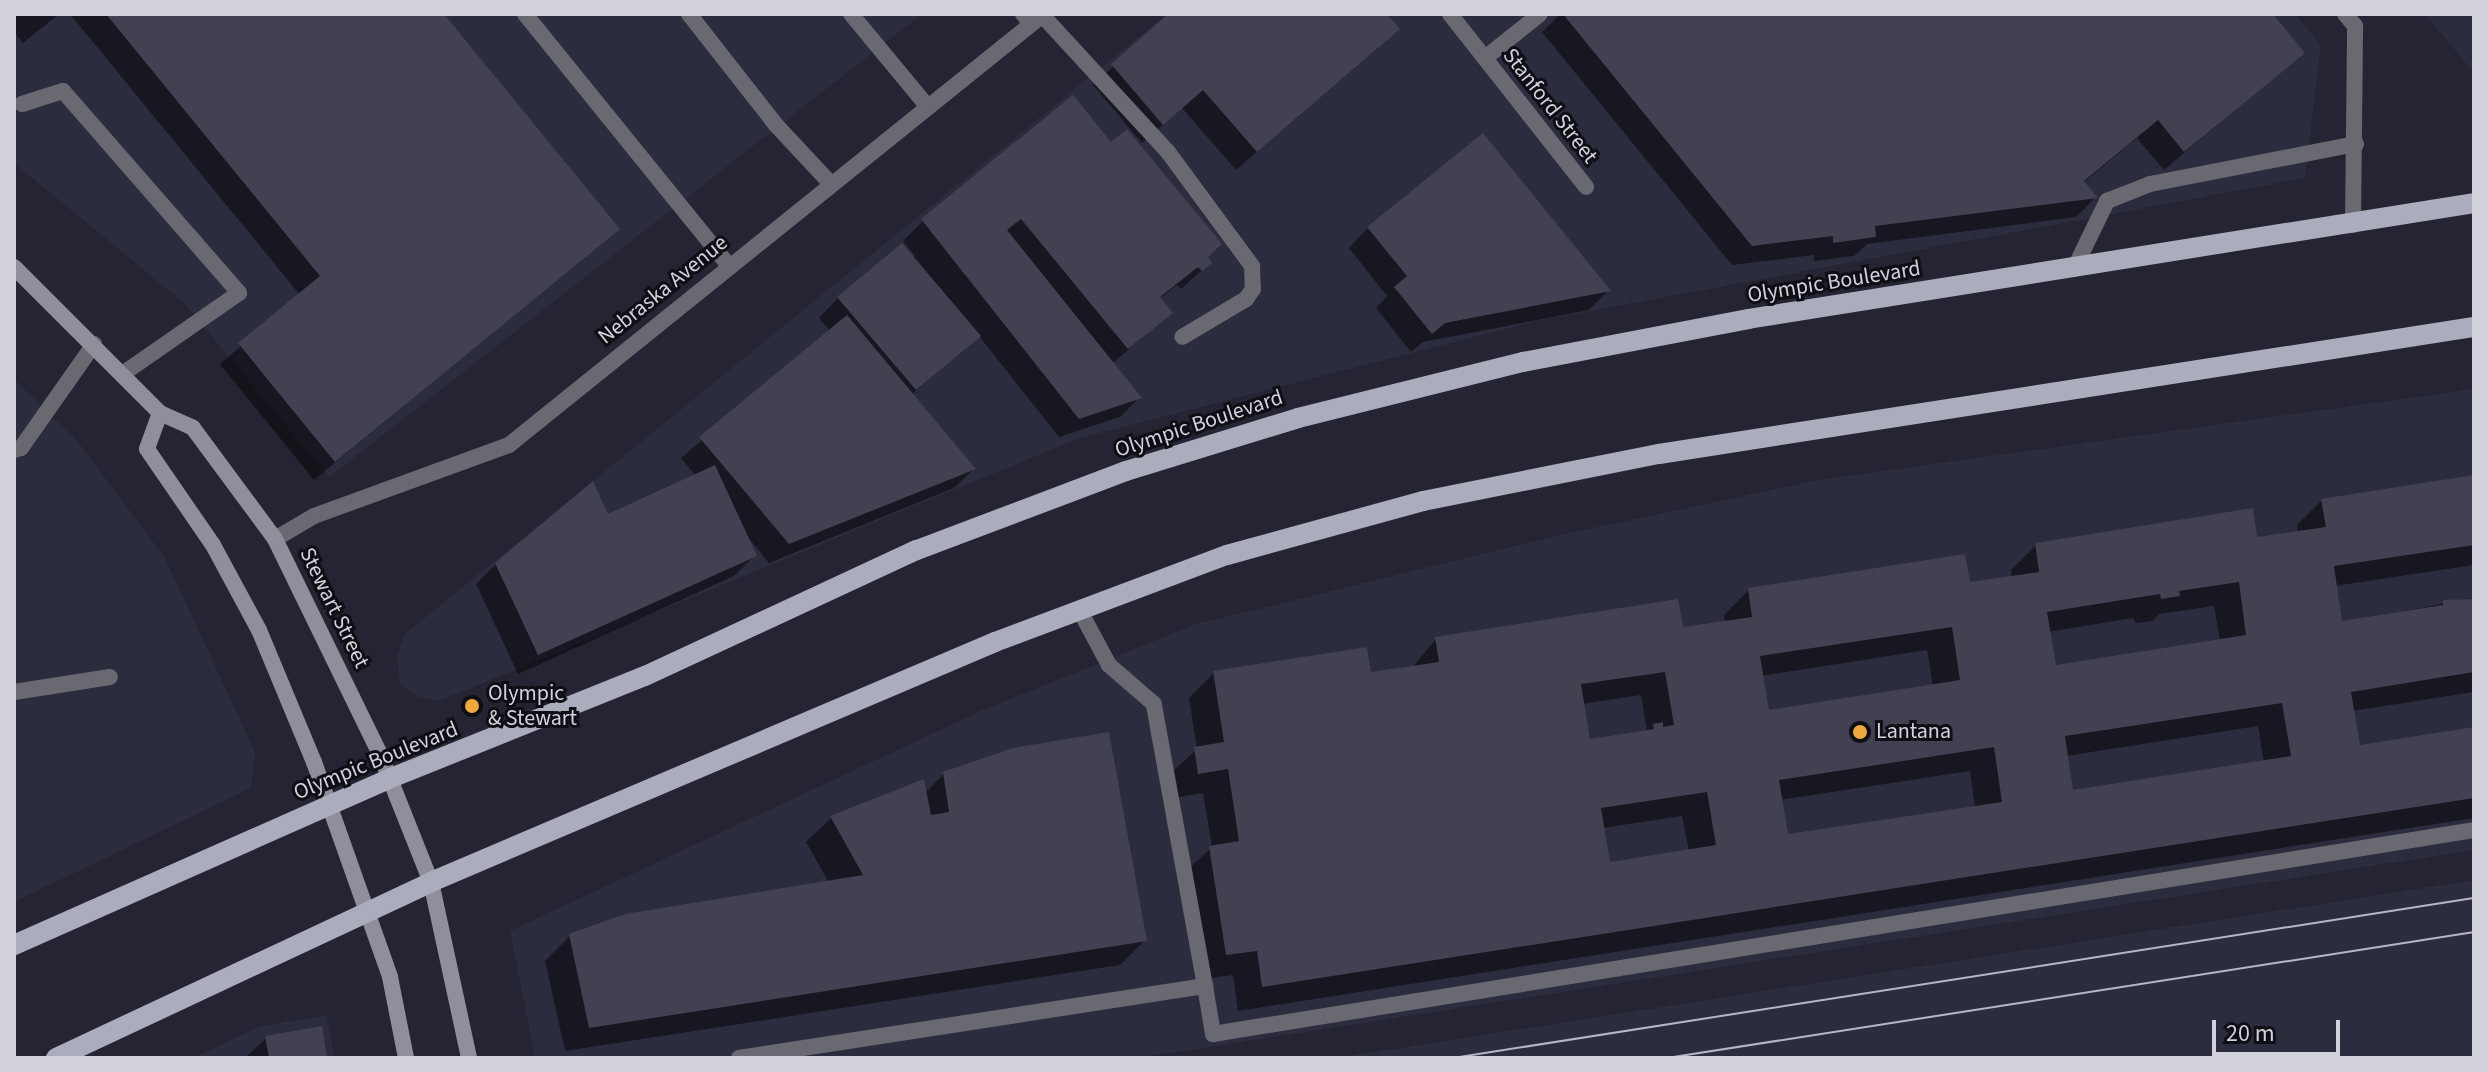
<!DOCTYPE html>
<style>
body{margin:0}
#map{position:relative;width:2488px;height:1072px;overflow:hidden;background:#242432;font-family:"Source Sans 3",sans-serif}
div>[style]{position:absolute}
[style*='--x']{left:calc(var(--x)*1px);top:calc(var(--y)*1px);width:calc(var(--w)*1px);rotate:calc(var(--a)*1deg)}
.built>*{inset:0;background:#2c2c3f}
.shadow>*{inset:0;background:#0007}
.building>*{inset:0;background:#414151}
.lane>*{height:16px;margin:-8px;padding:0 8px;transform-origin:8px;border-radius:8px;background:#696971}
.street>*{height:16px;margin:-8px;padding:0 8px;transform-origin:8px;border-radius:8px;background:#696971}
.secondary>*{height:16px;margin:-8px;padding:0 8px;transform-origin:8px;border-radius:8px;background:#8f8f9b}
.primary>*{height:20px;margin:-10px;padding:0 10px;transform-origin:10px;border-radius:10px;background:#acadbc}
.tram>*{height:2px;margin:-1px;padding:0 1px;transform-origin:1px;border-radius:1px;background:#b6b7c1}
.dots>*{width:22px;height:22px;translate:-50% -50%;box-sizing:border-box;border:4px solid #0e0e14;border-radius:50%}
span{translate:-50% -50%;white-space:nowrap;text-align:center;line-height:1.15;-webkit-text-stroke:6px #0e0e14;paint-order:stroke}
.street-label{font-size:22px;color:#d1d2db}
.poi-label{font-size:22px;color:#d1d2db}
.left{translate:0 -50%;text-align:left}
.frame{position:absolute;inset:0;border:16px solid #d1d2db;pointer-events:none}
.scale{position:absolute;left:2212px;top:1020px;width:128px;height:36px;box-sizing:border-box;border:4px solid #d1d2db;border-top:0;padding-left:10px;font-size:24px;line-height:28px;white-space:nowrap;color:#d1d2db;-webkit-text-stroke:6px #0e0e14;paint-order:stroke}
</style>
<div id="map">
<div class="built">
<div style="clip-path:polygon(14px 14px,922px 14px,329px 477px,183px 302px,14px 163px)"></div>
<div style="clip-path:polygon(1167px 14px,2295px 14px,2321px 45px,2305px 178px,1537px 321px,1080px 438px,439px 701px,416px 696px,400px 683px,397px 656px,405px 634px)"></div>
<div style="clip-path:polygon(2425px 14px,2474px 14px,2474px 73px)"></div>
<div style="clip-path:polygon(14px 379px,79px 443px,165px 558px,255px 752px,251px 788px,14px 902px)"></div>
<div style="clip-path:polygon(2474px 389px,2474px 850px,1138px 1058px,535px 1058px,510px 931px,983px 710px,1196px 624px,1560px 535px,1818px 480px)"></div>
<div style="clip-path:polygon(2474px 880px,2474px 1058px,1336px 1058px)"></div>
<div style="clip-path:polygon(326px 1015px,335px 1058px,193px 1058px,261px 1026px)"></div>
</div>
<div class="shadow">
<div style="clip-path:polygon(14px 14px,59px 14px,23px 43px,14px 32px)"></div>
<div style="clip-path:polygon(70px 14px,441px 14px,617px 229px,314px 480px,220px 364px,300px 295px)"></div>
<div style="clip-path:polygon(1171px 14px,1385px 14px,1378px 48px,1236px 170px,1182px 108px,1142px 143px,1093px 85px)"></div>
<div style="clip-path:polygon(1560px 14px,2271px 14px,2302px 53px,2164px 170px,2137px 138px,2083px 183px,2095px 198px,2076px 217px,1867px 244px,1854px 256px,1814px 261px,1814px 255px,1732px 265px,1542px 32px)"></div>
<div style="clip-path:polygon(1073px 98px,1210px 263px,1181px 289px,1177px 285px,1159px 299px,1170px 313px,1112px 364px,1139px 398px,1120px 417px,1059px 437px,979px 336px,911px 395px,974px 469px,954px 488px,769px 563px,747px 536px,754px 556px,734px 576px,518px 674px,476px 584px,496px 564px,696px 476px,681px 458px,830px 331px,819px 318px,838px 298px,915px 256px,903px 241px,923px 221px)"></div>
<div style="clip-path:polygon(1368px 228px,1608px 291px,1589px 310px,1423px 342px,1411px 352px,1376px 308px,1387px 296px,1349px 248px)"></div>
<div style="clip-path:polygon(evenodd,2474px 477px,2474px 565px,2335px 586px,2341px 623px,2474px 598px,2474px 692px,2352px 711px,2358px 747px,2474px 729px,2474px 818px,1238px 1011px,1233px 975px,1202px 979px,1185px 872px,1212px 847px,1203px 793px,1174px 798px,1170px 774px,1197px 749px,1189px 698px,1214px 673px,1369px 675px,1412px 668px,1436px 639px,1681px 630px,1725px 623px,1724px 615px,1749px 590px,1968px 585px,2012px 578px,2011px 570px,2036px 545px,2256px 540px,2298px 533px,2297px 525px,2322px 500px,2474px 477px,2214px 606px,2220px 641px,2054px 667px,2048px 632px,2133px 618px,2136px 623px,2153px 621px,2159px 614px,2214px 606px,2474px 477px,1927px 650px,1933px 686px,1767px 712px,1761px 676px,1927px 650px,2474px 477px,1641px 695px,1647px 732px,1588px 741px,1582px 704px,1641px 695px,2474px 477px,2258px 726px,2264px 763px,2072px 792px,2066px 756px,2258px 726px,2474px 477px,1970px 771px,1975px 808px,1786px 836px,1780px 800px,1970px 771px,2474px 477px,1682px 816px,1689px 852px,1608px 865px,1602px 828px,1682px 816px)"></div>
<div style="clip-path:polygon(944px 774px,1144px 941px,1120px 965px,565px 1051px,545px 961px,570px 936px,829px 883px,806px 842px,831px 818px,923px 781px,925px 793px)"></div>
<div style="clip-path:polygon(266px 1038px,325px 1058px,245px 1058px)"></div>
</div>
<div class="building">
<div style="clip-path:polygon(106px 14px,444px 14px,620px 229px,335px 462px,238px 343px,320px 276px)"></div>
<div style="clip-path:polygon(1168px 14px,1387px 14px,1400px 29px,1257px 152px,1203px 90px,1163px 125px,1111px 64px)"></div>
<div style="clip-path:polygon(1563px 14px,2273px 14px,2305px 53px,2184px 152px,2158px 120px,2084px 181px,2098px 198px,1875px 226px,1876px 237px,1833px 243px,1833px 236px,1752px 246px)"></div>
<div style="clip-path:polygon(1073px 95px,1111px 142px,1127px 129px,1222px 244px,1208px 257px,1212px 263px,1202px 271px,1198px 267px,1160px 297px,1173px 313px,1128px 349px,1021px 219px,1007px 230px,1142px 398px,1079px 419px,921px 219px)"></div>
<div style="clip-path:polygon(1483px 133px,1611px 291px,1445px 323px,1432px 334px,1394px 287px,1407px 276px,1367px 227px)"></div>
<div style="clip-path:polygon(902px 243px,981px 336px,916px 390px,837px 297px)"></div>
<div style="clip-path:polygon(847px 315px,976px 469px,789px 544px,699px 437px)"></div>
<div style="clip-path:polygon(715px 465px,757px 556px,538px 655px,495px 563px,593px 481px,608px 514px)"></div>
<div style="clip-path:polygon(evenodd,2474px 475px,2474px 545px,2334px 566px,2342px 621px,2443px 605px,2443px 600px,2474px 599px,2474px 672px,2351px 692px,2360px 745px,2474px 727px,2474px 798px,1262px 987px,1257px 951px,1226px 955px,1209px 846px,1239px 841px,1228px 769px,1198px 774px,1194px 747px,1224px 742px,1213px 671px,1367px 647px,1371px 672px,1439px 662px,1435px 637px,1678px 599px,1683px 627px,1752px 617px,1748px 588px,1965px 554px,1970px 582px,2039px 572px,2035px 543px,2253px 508px,2257px 537px,2326px 527px,2321px 499px,2474px 475px,2239px 582px,2246px 635px,2056px 665px,2047px 612px,2160px 594px,2161px 599px,2180px 596px,2179px 591px,2239px 582px,2474px 475px,1952px 627px,1960px 680px,1769px 710px,1760px 656px,1952px 627px,2474px 475px,1665px 672px,1674px 725px,1663px 727px,1663px 722px,1653px 724px,1654px 729px,1590px 739px,1581px 684px,1665px 672px,2474px 475px,2282px 703px,2291px 756px,2073px 790px,2065px 736px,2282px 703px,2474px 475px,1994px 747px,2002px 802px,1788px 834px,1779px 780px,1994px 747px,2474px 475px,1707px 792px,1716px 845px,1610px 862px,1601px 808px,1707px 792px)"></div>
<div style="clip-path:polygon(1109px 732px,1147px 941px,589px 1028px,569px 934px,625px 914px,863px 875px,830px 816px,924px 779px,931px 815px,949px 812px,943px 772px,1013px 748px)"></div>
<div style="clip-path:polygon(322px 1026px,327px 1058px,269px 1058px,265px 1036px)"></div>
</div>
<div class="lane">
<div style="--x:525;--y:14;--w:323;--a:51"></div>
<div style="--x:689;--y:14;--w:141;--a:51.9"></div>
<div style="--x:776;--y:125;--w:79;--a:47"></div>
<div style="--x:851;--y:14;--w:119;--a:50.4"></div>
<div style="--x:1023;--y:14;--w:13;--a:51"></div>
<div style="--x:1042;--y:15;--w:186;--a:47.4"></div>
<div style="--x:1168;--y:152;--w:142;--a:53.6"></div>
<div style="--x:1252;--y:266;--w:23;--a:88"></div>
<div style="--x:1253;--y:289;--w:12;--a:125"></div>
<div style="--x:1246;--y:299;--w:74;--a:149.3"></div>
<div style="--x:1485;--y:58;--w:70;--a:-38.7"></div>
<div style="--x:22;--y:104;--w:43;--a:-17.6"></div>
<div style="--x:63;--y:91;--w:268;--a:48.9"></div>
<div style="--x:239;--y:293;--w:140;--a:145.2"></div>
<div style="--x:2353;--y:225;--w:199;--a:-89.4"></div>
<div style="--x:2074;--y:269;--w:76;--a:-64.1"></div>
<div style="--x:2107;--y:201;--w:46;--a:-21.6"></div>
<div style="--x:2150;--y:184;--w:210;--a:-11"></div>
<div style="--x:14;--y:450;--w:7;--a:-16"></div>
<div style="--x:21;--y:448;--w:127;--a:-54.9"></div>
<div style="--x:14;--y:692;--w:97;--a:-8.9"></div>
<div style="--x:1205;--y:986;--w:49;--a:80.5"></div>
<div style="--x:1213;--y:1034;--w:1277;--a:-9.19"></div>
<div style="--x:739;--y:1058;--w:472;--a:-8.8"></div>
<div style="--x:1205;--y:986;--w:287;--a:-100.3"></div>
<div style="--x:1154;--y:704;--w:60;--a:-139.1"></div>
<div style="--x:1109;--y:665;--w:61;--a:-118.2"></div>
</div>
<div class="street">
<div style="--x:1450;--y:14;--w:220;--a:51.8"></div>
<div style="--x:2345;--y:14;--w:16;--a:50"></div>
<div style="--x:275;--y:539;--w:45;--a:-30.5"></div>
<div style="--x:314;--y:516;--w:208;--a:-20"></div>
<div style="--x:509;--y:445;--w:687;--a:-38.86"></div>
</div>
<div class="secondary">
<div style="--x:14;--y:267;--w:206;--a:45"></div>
<div style="--x:160;--y:413;--w:36;--a:24"></div>
<div style="--x:193;--y:428;--w:138;--a:53.5"></div>
<div style="--x:275;--y:539;--w:239;--a:64"></div>
<div style="--x:380;--y:754;--w:138;--a:68.3"></div>
<div style="--x:431;--y:882;--w:180;--a:77.8"></div>
<div style="--x:160;--y:413;--w:38;--a:110"></div>
<div style="--x:147;--y:449;--w:116;--a:55.5"></div>
<div style="--x:213;--y:545;--w:97;--a:61.6"></div>
<div style="--x:259;--y:630;--w:143;--a:67.4"></div>
<div style="--x:314;--y:762;--w:228;--a:70.5"></div>
<div style="--x:390;--y:977;--w:83;--a:78.8"></div>
</div>
<div class="primary">
<div style="--x:14;--y:945;--w:412;--a:-23.9"></div>
<div style="--x:391;--y:778;--w:274;--a:-21.9"></div>
<div style="--x:645;--y:676;--w:300;--a:-24.9"></div>
<div style="--x:917;--y:550;--w:223;--a:-20.7"></div>
<div style="--x:1126;--y:471;--w:180;--a:-17.1"></div>
<div style="--x:1298;--y:418;--w:232;--a:-14"></div>
<div style="--x:1523;--y:362;--w:229;--a:-10.8"></div>
<div style="--x:1748;--y:319;--w:735;--a:-9.08"></div>
<div style="--x:56;--y:1058;--w:414;--a:-25.1"></div>
<div style="--x:431;--y:882;--w:613;--a:-23.05"></div>
<div style="--x:995;--y:642;--w:248;--a:-20.6"></div>
<div style="--x:1227;--y:555;--w:203;--a:-15.4"></div>
<div style="--x:1423;--y:501;--w:241;--a:-11.3"></div>
<div style="--x:1659;--y:454;--w:825;--a:-8.86"></div>
</div>
<div class="tram">
<div style="--x:1453;--y:1058;--w:1033;--a:-8.91"></div>
<div style="--x:1667;--y:1058;--w:817;--a:-8.87"></div>
</div>
<div class="dots">
<div style="left:472px;top:706px;background:#eea83c"></div>
<div style="left:1860px;top:732px;background:#eea83c"></div>
</div>
<div class="street-label">
<span style="left:1550px;top:106px;rotate:52deg">Stanford Street</span>
<span style="left:1834px;top:282px;rotate:-9deg">Olympic Boulevard</span>
<span style="left:663px;top:290px;rotate:-39deg">Nebraska Avenue</span>
<span style="left:1199px;top:424px;rotate:-18deg">Olympic Boulevard</span>
<span style="left:334px;top:608px;rotate:64deg">Stewart Street</span>
<span style="left:376px;top:761px;rotate:-22deg">Olympic Boulevard</span>
</div>
<div class="poi-label">
<span class="left" style="left:488px;top:706px">Olympic<br>&amp; Stewart</span>
<span class="left" style="left:1876px;top:732px">Lantana</span>
</div>
<div class="frame"></div>
<div class="scale">20 m</div>
</div>
